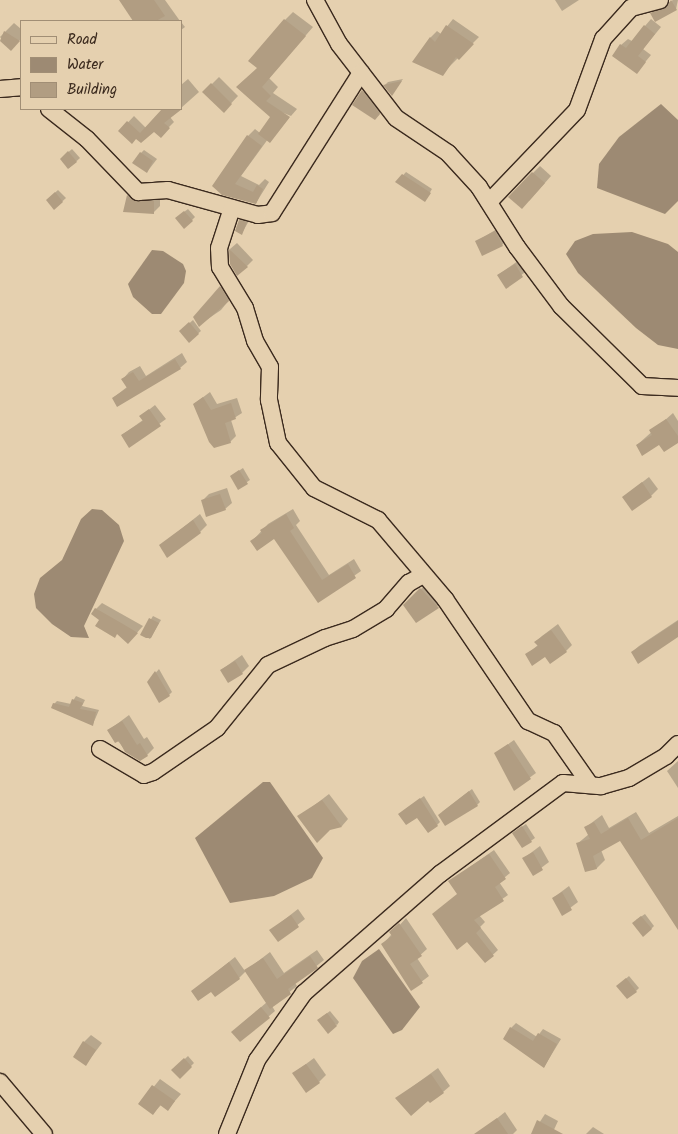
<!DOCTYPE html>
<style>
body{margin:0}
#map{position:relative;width:678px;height:1134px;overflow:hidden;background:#e5d0af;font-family:Kalam,sans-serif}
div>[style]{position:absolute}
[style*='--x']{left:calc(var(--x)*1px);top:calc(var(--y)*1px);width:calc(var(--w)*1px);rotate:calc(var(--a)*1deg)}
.water>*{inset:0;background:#9d8a73}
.shadow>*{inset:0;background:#0003}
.building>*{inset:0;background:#b19d82}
.roads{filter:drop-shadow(1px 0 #3b2a1e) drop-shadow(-1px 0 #3b2a1e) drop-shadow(0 1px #3b2a1e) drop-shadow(0 -1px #3b2a1e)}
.street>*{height:16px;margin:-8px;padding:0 8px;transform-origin:8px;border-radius:8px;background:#e5d0af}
span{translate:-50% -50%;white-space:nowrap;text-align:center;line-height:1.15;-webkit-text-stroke:4px #e5d0af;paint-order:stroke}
.legend{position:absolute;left:20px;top:20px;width:162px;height:90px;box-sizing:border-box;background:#e5d0af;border:1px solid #a18e75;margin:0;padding:6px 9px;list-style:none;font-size:15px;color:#3b2a1e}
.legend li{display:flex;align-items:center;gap:10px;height:25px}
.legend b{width:25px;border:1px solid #a18e75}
</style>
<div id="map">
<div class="water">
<div style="clip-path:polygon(661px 104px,678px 120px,678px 201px,665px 214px,597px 188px,599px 164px,619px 137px)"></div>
<div style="clip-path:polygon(632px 232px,668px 244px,678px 252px,678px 349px,658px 345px,636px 328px,578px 273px,566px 254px,575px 241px,593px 234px)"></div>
<div style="clip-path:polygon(152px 250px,163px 251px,183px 264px,186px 271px,184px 283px,161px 314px,152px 314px,133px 297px,128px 284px)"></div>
<div style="clip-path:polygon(92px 509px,102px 510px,119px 525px,124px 541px,84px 626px,89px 638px,71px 637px,52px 624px,36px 608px,34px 594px,40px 578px,62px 560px,81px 519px)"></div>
<div style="clip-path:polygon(263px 782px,270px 782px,323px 858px,312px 878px,274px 896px,230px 903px,195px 838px)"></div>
<div style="clip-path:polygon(379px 949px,420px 1007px,402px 1030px,393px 1034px,353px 978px,362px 961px)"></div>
</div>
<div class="shadow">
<div style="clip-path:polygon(120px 0,165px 0,180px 21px,134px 21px)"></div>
<div style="clip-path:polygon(555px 0,579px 0,562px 11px)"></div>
<div style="clip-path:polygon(673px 0,678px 0,676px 9px,652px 13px)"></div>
<div style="clip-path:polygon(293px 12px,313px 27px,269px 78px,278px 87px,273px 93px,297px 109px,291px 116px,276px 110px,289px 118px,270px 141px,268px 139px,241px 176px,259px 185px,265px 179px,269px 182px,256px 203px,214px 185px,248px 136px,255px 129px,260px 133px,272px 117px,238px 87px,258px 68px,285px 20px)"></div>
<div style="clip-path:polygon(453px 19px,479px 37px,442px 74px,414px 61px,431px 37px,437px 31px,441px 34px)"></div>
<div style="clip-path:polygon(651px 19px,661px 27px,643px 49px,651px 55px,637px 72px,621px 45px,628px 39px,632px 41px)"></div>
<div style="clip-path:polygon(181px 22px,185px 27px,181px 30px)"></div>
<div style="clip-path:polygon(14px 23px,21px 29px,21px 39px,11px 49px,0 37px)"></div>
<div style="clip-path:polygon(219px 77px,238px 96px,224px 111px,204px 92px)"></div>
<div style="clip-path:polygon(188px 79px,199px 92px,181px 108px,181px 85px)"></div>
<div style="clip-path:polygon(403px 79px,394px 91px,385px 85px,388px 82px)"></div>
<div style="clip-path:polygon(366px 88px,382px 110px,378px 116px,354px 105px)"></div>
<div style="clip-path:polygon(164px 109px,180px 109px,170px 117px,174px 122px,160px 136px,154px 130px,136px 137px,120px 131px,134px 116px,146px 128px)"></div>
<div style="clip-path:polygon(72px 149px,80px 158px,69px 168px,64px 156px)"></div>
<div style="clip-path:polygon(144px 150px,157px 159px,147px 172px,141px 153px)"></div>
<div style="clip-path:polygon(540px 166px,551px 176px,529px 201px,510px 196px)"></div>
<div style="clip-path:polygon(406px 172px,432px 189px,426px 199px,397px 182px)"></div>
<div style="clip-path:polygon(134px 189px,160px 195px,160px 206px,153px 213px,124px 211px,128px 195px)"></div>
<div style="clip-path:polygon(58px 190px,66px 198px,55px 208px,47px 200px)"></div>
<div style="clip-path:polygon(188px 209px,195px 217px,185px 227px,180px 215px)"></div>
<div style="clip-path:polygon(243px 218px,250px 219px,242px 233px,240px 221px)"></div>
<div style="clip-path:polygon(502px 226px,509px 238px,502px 245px,477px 241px)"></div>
<div style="clip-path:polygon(237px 243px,253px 260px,247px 266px,231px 264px,230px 249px)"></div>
<div style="clip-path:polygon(522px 258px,529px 269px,506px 287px,498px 275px)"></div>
<div style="clip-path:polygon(226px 281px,234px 294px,221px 310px,199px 325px,195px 317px)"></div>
<div style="clip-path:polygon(193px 320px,201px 331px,189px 341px,184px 328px)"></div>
<div style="clip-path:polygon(182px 353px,187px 362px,180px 368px,113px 398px,127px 387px,123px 379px,129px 372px,140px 366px,146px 376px)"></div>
<div style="clip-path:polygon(210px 392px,217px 404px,237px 398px,242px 413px,231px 420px,236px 436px,230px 442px,194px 404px)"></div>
<div style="clip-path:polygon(155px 405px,166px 419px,129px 446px,122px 435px,143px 420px,141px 416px)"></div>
<div style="clip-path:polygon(673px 413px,678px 421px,678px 441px,637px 445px)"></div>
<div style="clip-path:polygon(243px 468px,250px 480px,238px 488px,231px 476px)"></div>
<div style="clip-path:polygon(649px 477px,658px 489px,651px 496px,623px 497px)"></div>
<div style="clip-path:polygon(227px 488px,232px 503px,225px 509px,202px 501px,209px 494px)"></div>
<div style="clip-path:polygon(293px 509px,300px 521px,296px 525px,329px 575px,354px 559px,361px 571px,318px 601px,274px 537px,252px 541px,268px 524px)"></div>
<div style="clip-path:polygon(200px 514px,207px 525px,200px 532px,161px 545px)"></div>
<div style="clip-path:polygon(426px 584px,443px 602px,417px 621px,405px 605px)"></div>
<div style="clip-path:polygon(102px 603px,143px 626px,134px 636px,96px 609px)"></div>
<div style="clip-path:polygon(153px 616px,161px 620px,150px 639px,142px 634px)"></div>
<div style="clip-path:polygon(678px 620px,678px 636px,632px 652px,639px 646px)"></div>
<div style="clip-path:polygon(558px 624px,572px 645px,566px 651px,546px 655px,526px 655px,538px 645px,536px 642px,542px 636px)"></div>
<div style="clip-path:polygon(242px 655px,249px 666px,242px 673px,221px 670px)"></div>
<div style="clip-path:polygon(159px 669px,172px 692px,169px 695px,148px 682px)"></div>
<div style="clip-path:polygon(76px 696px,85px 700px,82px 706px,99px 710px,93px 724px,54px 704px,57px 701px,71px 704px)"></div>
<div style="clip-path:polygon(129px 715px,144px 739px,147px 737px,154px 748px,147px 755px,126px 751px,109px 730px)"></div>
<div style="clip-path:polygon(514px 740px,536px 773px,514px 789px,496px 753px)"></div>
<div style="clip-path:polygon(678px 761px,678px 788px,667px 771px)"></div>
<div style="clip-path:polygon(472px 789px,480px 802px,477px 805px,442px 812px)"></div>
<div style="clip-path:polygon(329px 794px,348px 819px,342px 826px,330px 829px,299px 817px)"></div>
<div style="clip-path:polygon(424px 796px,440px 822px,437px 825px,403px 811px)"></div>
<div style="clip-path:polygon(636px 812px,649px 833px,678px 816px,678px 927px,621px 839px,601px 850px,605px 860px,597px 868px,586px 871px,577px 844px,589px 834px,586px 827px,602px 815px,609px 828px)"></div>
<div style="clip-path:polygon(526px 824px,535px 838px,522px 847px,517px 830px)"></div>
<div style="clip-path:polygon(540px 846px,549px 862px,533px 874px,524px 858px)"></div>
<div style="clip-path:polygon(494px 850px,510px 873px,499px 882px,508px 895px,479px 915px,485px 922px,480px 927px,498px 950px,485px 962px,459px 894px,450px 881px)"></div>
<div style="clip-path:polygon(569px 886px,578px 902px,562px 914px,553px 898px)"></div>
<div style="clip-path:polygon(298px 909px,305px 919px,278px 940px,271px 930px)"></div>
<div style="clip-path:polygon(645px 914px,654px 926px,651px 929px,636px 920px)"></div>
<div style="clip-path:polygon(406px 918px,427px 949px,417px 958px,429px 976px,412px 989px,383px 944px)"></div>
<div style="clip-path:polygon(317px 950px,324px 960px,295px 983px,297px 986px,272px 1006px,275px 1011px,240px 1041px,239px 1026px,267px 1002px,246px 971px,239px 978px,212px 991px,193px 991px,235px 957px,245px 971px,270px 952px,284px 973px)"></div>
<div style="clip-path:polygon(629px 976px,639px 988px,636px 991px,621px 983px)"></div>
<div style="clip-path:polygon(330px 1011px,339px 1022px,337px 1025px,322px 1017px)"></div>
<div style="clip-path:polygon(516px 1023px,537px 1037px,543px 1029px,561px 1039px,544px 1067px,511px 1028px)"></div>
<div style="clip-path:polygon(91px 1035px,102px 1043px,86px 1064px,84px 1042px)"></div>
<div style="clip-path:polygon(188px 1056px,194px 1063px,180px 1077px,173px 1070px)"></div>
<div style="clip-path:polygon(314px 1058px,326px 1075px,319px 1082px,294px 1073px)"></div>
<div style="clip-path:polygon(438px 1068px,450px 1086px,443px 1092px,428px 1099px,397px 1098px)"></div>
<div style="clip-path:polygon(160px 1079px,181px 1094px,168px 1109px,161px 1105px,153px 1114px,140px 1104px)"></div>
<div style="clip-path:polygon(505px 1112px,517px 1130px,513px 1134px,489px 1134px,485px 1128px)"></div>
<div style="clip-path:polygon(545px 1114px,558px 1121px,552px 1134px,532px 1134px)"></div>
<div style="clip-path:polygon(593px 1127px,604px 1134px,586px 1134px)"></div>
</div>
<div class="building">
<div style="clip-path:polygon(119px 0,154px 0,165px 16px,156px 21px,133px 21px)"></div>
<div style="clip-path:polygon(671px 0,677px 10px,655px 22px,650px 13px,667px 7px)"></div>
<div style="clip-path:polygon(284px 19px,306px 36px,262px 87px,271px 96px,266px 101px,290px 117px,270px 143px,258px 134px,270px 117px,236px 87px,257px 68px,248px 61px)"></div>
<div style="clip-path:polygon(446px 25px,474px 44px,459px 60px,456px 57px,443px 76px,412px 62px,430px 37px,435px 42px)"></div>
<div style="clip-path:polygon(644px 25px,655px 34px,638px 56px,646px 62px,637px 74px,612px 56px,620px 44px,626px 48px)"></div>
<div style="clip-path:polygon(4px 31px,20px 41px,11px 51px,0 41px)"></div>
<div style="clip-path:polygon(402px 81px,392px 96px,383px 85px)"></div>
<div style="clip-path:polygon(211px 83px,232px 104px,224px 113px,202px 92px)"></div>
<div style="clip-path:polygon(362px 90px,380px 114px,375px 120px,352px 105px)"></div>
<div style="clip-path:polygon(162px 109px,182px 109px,164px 123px,170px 128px,161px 138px,154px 132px,141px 143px,136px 139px,132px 144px,118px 131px,127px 121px,140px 133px)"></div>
<div style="clip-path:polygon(247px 135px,262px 146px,235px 184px,253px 192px,257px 185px,263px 189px,256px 204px,222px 195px,212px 186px)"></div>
<div style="clip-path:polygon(68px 151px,77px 162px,68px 169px,60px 159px)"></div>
<div style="clip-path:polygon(140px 152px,153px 161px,147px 173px,132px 163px)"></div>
<div style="clip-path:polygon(532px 172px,545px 183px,522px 209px,508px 197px)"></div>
<div style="clip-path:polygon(402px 174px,431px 193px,425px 202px,395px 182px)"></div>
<div style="clip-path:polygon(55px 192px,63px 202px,54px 210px,46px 200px)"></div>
<div style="clip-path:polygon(127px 195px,135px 201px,154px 201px,154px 214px,123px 212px)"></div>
<div style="clip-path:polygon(184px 211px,193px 221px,184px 229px,175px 218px)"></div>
<div style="clip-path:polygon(239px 220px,247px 222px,242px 235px,235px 231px)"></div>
<div style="clip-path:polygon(495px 231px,503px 246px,482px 256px,475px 241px)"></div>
<div style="clip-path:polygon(229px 249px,248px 267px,237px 276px,230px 264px)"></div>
<div style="clip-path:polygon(515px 264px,523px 277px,506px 289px,497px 275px)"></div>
<div style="clip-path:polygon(220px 286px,229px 301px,199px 327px,193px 317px)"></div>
<div style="clip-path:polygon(189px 322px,199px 334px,189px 343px,179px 331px)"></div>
<div style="clip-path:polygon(175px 359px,181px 369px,117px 407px,112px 398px,127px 388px,121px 379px,133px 372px,139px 381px)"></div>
<div style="clip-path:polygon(203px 397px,211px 410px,231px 403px,236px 419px,225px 423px,231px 443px,214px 448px,209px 442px,193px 404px)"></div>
<div style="clip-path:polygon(149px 409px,161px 426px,129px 448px,121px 435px,143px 421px,139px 416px)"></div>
<div style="clip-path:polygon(666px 419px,678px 436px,678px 443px,664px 452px,659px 445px,642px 456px,636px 445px,652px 435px,649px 430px)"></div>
<div style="clip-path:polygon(239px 470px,248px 484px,238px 490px,230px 476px)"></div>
<div style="clip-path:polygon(642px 482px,652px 497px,632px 511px,622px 497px)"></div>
<div style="clip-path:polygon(220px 494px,226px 510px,206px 517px,201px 500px)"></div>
<div style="clip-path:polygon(286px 514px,294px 528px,290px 531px,322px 580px,348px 564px,356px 578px,318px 603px,274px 539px,257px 551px,250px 541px,262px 533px,260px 530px)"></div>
<div style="clip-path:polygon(193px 520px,201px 533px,167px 558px,159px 545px)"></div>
<div style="clip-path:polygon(420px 588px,439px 608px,416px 623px,403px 605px)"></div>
<div style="clip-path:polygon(95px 608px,123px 624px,138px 633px,128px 644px,117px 634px,115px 638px,95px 626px,99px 620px,91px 614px)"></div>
<div style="clip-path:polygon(149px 618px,159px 623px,151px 638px,146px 638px,140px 635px)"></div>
<div style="clip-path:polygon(678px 621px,678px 637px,638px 664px,631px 652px)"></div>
<div style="clip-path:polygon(551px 630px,567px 652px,550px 664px,545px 657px,532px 666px,525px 654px,538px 646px,534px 642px)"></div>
<div style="clip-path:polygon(235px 661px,243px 674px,228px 683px,220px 670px)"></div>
<div style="clip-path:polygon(155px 671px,170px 696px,159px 703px,147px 682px)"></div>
<div style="clip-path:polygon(72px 699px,83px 703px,80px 709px,96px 712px,93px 726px,51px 708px,53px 703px,69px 707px)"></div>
<div style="clip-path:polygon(122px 721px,137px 745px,140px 743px,148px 756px,140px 761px,125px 752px,119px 741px,115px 743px,107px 730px)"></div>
<div style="clip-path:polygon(508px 744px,531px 779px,514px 791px,494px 753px)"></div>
<div style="clip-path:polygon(469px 791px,478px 806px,445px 826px,438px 815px)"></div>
<div style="clip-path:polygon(420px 798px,438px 826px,428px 833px,417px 818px,406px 825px,398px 814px)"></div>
<div style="clip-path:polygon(322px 800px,342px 827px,330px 830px,317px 843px,297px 816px)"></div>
<div style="clip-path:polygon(628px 818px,641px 840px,678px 818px,678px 930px,620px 841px,593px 856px,597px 869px,585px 872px,576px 843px,590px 839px,584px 827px,594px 822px,601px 834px)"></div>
<div style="clip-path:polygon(522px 826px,532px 842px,522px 848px,512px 833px)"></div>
<div style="clip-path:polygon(533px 852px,543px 870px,533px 876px,522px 858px)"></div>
<div style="clip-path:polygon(489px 854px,506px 879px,495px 887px,504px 901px,474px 920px,481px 928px,476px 933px,494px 956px,485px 963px,467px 942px,457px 950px,432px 914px,457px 894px,448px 881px)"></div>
<div style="clip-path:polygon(562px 892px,572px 910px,562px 916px,552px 898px)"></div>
<div style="clip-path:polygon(291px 915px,299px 927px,278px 942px,269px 930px)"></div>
<div style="clip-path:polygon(641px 916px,652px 929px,643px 937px,632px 923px)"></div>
<div style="clip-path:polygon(399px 923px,422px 956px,410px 964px,423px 983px,411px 991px,381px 944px,392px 936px,389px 932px)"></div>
<div style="clip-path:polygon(310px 956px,318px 968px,288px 989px,291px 994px,270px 1009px,244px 970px,263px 958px,277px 979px)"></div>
<div style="clip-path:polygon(229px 962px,240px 979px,215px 997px,211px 992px,198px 1001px,191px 991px)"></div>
<div style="clip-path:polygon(626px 978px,637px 992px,627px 999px,616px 986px)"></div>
<div style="clip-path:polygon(261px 1007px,270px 1018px,240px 1042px,231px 1032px)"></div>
<div style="clip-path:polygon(327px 1013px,337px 1026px,328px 1034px,317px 1020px)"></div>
<div style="clip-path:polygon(510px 1027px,533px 1041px,538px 1033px,557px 1044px,544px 1068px,503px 1039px)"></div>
<div style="clip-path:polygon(83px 1041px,96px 1050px,86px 1066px,73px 1057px)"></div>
<div style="clip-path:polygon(184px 1058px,192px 1067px,180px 1079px,171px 1070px)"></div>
<div style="clip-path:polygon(306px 1064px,320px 1083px,306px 1093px,292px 1073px)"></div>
<div style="clip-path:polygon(431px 1074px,444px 1093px,430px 1103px,428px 1101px,411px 1116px,395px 1098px)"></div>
<div style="clip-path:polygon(152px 1085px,175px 1101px,168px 1111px,160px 1105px,153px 1115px,138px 1104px)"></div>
<div style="clip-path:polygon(497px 1118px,508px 1134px,474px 1134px)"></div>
<div style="clip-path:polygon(537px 1120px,563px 1134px,531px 1134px)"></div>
</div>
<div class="roads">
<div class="street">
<div style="--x:315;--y:0;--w:50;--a:61.4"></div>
<div style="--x:339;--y:44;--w:93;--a:52.4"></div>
<div style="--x:396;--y:118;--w:63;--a:33.9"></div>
<div style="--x:448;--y:153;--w:46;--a:47.6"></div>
<div style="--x:479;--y:187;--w:71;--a:57.7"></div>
<div style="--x:517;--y:247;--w:74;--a:53.3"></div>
<div style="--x:561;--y:306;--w:114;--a:44.6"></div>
<div style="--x:642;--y:386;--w:36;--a:3"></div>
<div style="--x:0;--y:89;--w:21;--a:-5"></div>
<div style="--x:49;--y:109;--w:48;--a:38.3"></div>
<div style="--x:87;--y:139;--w:74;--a:46.1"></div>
<div style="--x:138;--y:192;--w:30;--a:-4"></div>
<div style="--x:168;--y:190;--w:93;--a:15.5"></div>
<div style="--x:258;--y:215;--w:14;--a:-8"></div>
<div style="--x:272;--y:213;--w:166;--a:-57.6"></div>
<div style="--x:489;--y:202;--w:127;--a:-46.3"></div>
<div style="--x:577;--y:110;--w:76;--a:-69.9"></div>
<div style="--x:603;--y:39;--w:42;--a:-47.9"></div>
<div style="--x:631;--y:8;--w:30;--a:-15"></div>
<div style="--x:232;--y:208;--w:42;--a:108"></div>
<div style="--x:219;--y:248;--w:19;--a:87"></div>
<div style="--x:220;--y:267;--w:48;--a:58.6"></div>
<div style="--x:245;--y:308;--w:34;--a:73"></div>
<div style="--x:255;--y:341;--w:30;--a:60"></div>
<div style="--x:270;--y:367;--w:33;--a:92"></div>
<div style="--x:269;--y:400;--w:44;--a:78.2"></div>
<div style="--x:278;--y:443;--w:58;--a:51.3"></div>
<div style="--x:314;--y:488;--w:72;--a:26.6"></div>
<div style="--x:378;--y:520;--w:104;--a:49.7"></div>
<div style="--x:445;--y:599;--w:148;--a:55.8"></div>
<div style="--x:528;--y:721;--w:29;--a:25"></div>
<div style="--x:554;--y:733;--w:61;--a:55"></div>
<div style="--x:100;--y:749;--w:51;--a:30.6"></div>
<div style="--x:144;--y:775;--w:9;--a:-18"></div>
<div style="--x:153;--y:772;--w:78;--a:-34.5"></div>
<div style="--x:217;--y:728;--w:81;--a:-51"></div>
<div style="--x:268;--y:665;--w:63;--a:-25.3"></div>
<div style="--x:325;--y:638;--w:29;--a:-18"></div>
<div style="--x:353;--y:629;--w:39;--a:-31"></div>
<div style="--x:386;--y:609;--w:35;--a:-49"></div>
<div style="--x:409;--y:583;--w:16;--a:-30"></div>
<div style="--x:0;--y:1082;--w:68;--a:49.8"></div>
<div style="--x:227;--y:1134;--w:80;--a:-67.9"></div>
<div style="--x:257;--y:1060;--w:82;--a:-55"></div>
<div style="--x:304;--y:993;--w:181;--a:-41.2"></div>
<div style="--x:440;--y:874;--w:153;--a:-36.5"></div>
<div style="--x:563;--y:783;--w:38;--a:5"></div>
<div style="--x:601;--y:786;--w:29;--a:-16"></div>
<div style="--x:629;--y:778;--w:43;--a:-30.7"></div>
<div style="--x:666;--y:756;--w:17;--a:-45"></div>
</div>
</div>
<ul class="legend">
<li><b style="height:6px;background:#e5d0af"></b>Road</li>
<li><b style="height:14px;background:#9d8a73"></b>Water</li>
<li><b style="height:14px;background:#b19d82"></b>Building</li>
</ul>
</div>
